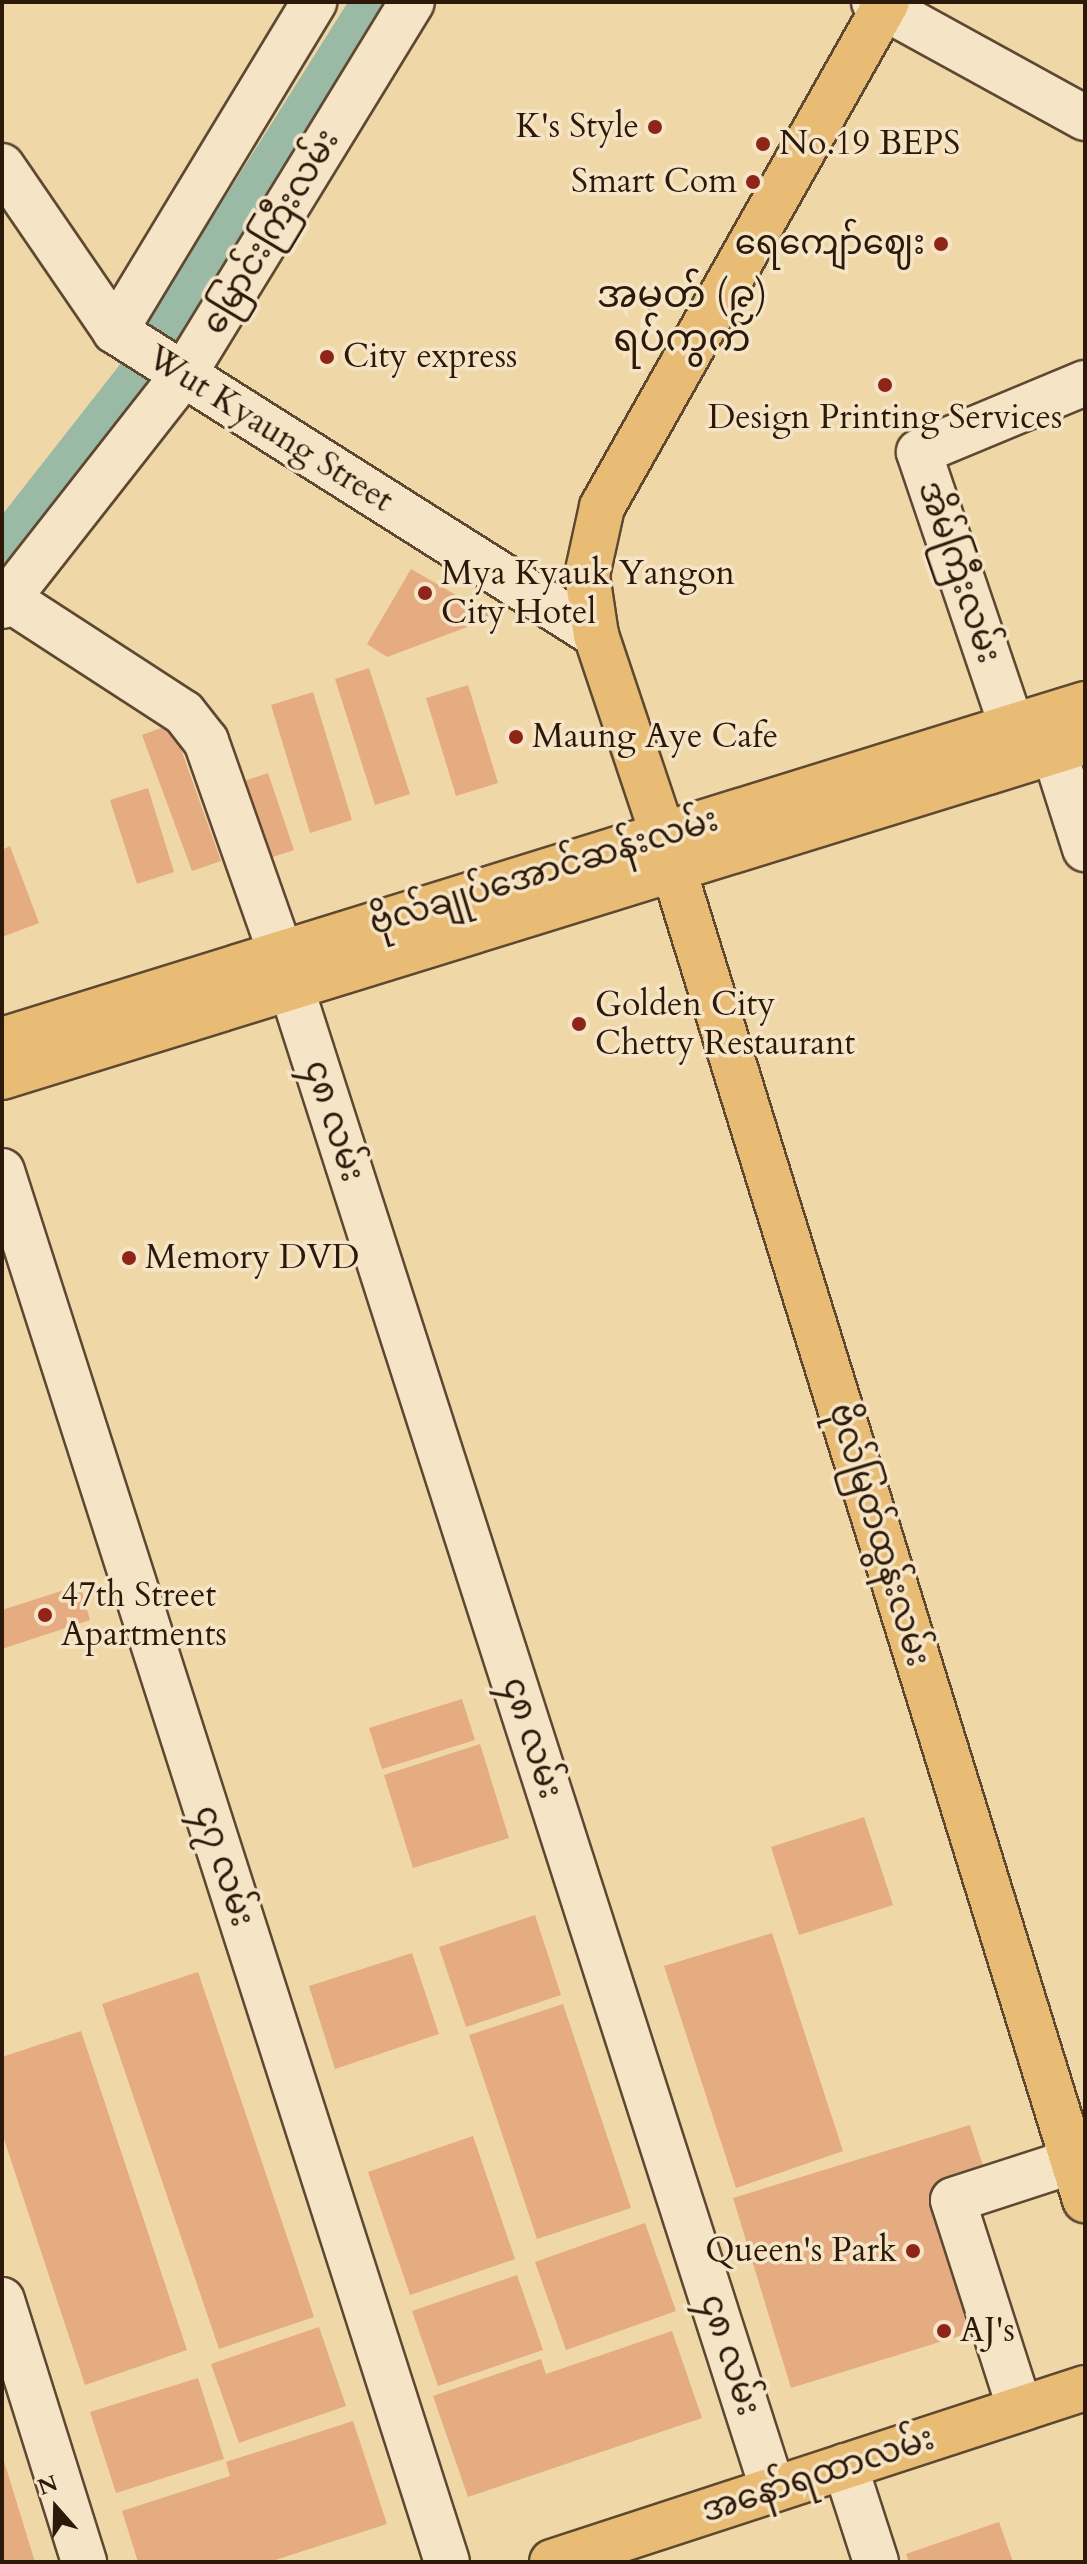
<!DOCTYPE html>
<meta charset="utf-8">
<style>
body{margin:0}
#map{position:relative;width:1087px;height:2564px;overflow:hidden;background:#f0d7a8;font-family:Cardo,"Noto Sans Myanmar",serif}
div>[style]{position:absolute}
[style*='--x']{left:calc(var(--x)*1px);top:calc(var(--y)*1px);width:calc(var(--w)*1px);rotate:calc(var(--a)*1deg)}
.canal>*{height:42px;margin:-21px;padding:0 21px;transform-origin:21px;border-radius:21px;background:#9abaa6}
.building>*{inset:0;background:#e5ab81}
.roads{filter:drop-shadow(2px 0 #5e4832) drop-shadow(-2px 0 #5e4832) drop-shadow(0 2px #5e4832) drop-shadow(0 -2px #5e4832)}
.minor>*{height:44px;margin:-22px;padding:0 22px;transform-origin:22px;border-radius:22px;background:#f5e5c6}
.major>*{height:44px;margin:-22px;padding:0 22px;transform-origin:22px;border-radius:22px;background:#e8bc74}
.dots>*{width:22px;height:22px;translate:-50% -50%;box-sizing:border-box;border:4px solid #f5e5c6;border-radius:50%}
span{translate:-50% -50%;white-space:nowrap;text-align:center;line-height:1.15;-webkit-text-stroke:7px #f5e5c6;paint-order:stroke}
.poi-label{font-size:34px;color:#2d190a}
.right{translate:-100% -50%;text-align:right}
.left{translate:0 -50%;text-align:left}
.street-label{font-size:34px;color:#2d190a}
.quarter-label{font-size:38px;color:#2d190a}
.frame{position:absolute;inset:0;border:4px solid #2d190a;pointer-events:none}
.north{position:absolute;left:16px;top:2468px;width:80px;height:80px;-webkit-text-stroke:6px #f5e5c6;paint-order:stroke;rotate:340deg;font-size:22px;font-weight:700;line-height:32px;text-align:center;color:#2d190a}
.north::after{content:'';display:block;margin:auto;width:28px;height:36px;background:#2d190a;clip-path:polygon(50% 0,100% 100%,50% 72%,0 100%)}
</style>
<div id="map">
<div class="canal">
<div style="--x:2;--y:549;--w:217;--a:-51.9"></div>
<div style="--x:136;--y:378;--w:444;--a:-57.8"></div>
</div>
<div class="building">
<div style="clip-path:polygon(411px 569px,494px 617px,387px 657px,367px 644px)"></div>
<div style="clip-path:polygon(369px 668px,410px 794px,375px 805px,335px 679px)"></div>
<div style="clip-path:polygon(468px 685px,498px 783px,456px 796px,426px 698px)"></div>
<div style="clip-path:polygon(313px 692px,352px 820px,310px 833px,271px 705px)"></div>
<div style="clip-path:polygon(172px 724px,221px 861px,192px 871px,142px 735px)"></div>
<div style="clip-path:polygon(268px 773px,294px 850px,267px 859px,241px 782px)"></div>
<div style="clip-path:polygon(148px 788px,174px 872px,137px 884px,110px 800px)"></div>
<div style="clip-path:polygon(10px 846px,39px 923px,2px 937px,2px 850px)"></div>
<div style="clip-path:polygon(80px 1585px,90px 1620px,2px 1649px,2px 1610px)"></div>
<div style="clip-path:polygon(462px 1699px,475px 1740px,382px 1769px,369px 1728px)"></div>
<div style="clip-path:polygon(480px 1744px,509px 1838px,413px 1868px,384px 1775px)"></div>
<div style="clip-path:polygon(864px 1817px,893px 1905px,799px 1935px,771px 1847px)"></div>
<div style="clip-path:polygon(535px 1915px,561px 1995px,466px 2027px,439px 1947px)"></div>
<div style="clip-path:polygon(772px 1933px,843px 2151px,736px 2188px,664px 1966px)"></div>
<div style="clip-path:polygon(412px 1953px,439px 2034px,335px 2069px,309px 1986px)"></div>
<div style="clip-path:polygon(198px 1972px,314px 2317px,219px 2349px,102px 2004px)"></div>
<div style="clip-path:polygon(563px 2004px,631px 2208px,537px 2239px,469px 2035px)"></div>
<div style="clip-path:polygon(81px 2031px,187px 2350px,85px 2385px,2px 2133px,2px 2057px)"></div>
<div style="clip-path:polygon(970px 2125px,990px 2188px,932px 2207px,972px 2332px,791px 2388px,733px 2198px)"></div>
<div style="clip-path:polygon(473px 2136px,515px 2259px,410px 2295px,368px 2172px)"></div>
<div style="clip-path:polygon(645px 2223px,676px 2311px,566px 2350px,535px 2262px)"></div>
<div style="clip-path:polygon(517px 2275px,543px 2350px,438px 2386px,412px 2311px)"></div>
<div style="clip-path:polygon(319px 2327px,346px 2406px,239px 2443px,211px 2364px)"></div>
<div style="clip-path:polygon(672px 2331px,702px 2418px,468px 2497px,433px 2396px,541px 2359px,546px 2374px)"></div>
<div style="clip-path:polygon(198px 2378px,224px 2459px,116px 2493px,90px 2412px)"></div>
<div style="clip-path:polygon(353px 2421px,387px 2524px,269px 2562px,138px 2562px,122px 2511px,230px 2476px,226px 2462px)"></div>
<div style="clip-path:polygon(2px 2458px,3px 2458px,35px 2562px,2px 2562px)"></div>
<div style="clip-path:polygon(999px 2522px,1013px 2562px,909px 2562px,906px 2554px)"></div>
</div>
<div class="roads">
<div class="minor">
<div style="--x:874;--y:2;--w:241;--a:28.8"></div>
<div style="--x:2;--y:166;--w:200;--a:55.6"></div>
<div style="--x:115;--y:331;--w:569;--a:32.29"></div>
<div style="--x:115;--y:331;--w:385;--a:-58.8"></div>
<div style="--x:10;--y:600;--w:207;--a:33"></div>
<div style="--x:184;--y:713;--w:36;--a:52"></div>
<div style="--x:206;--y:741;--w:226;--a:70.6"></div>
<div style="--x:2;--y:606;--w:295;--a:-51.9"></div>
<div style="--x:184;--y:374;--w:436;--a:-58.5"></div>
<div style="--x:1012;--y:727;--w:290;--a:-108.7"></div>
<div style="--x:919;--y:452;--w:180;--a:-22.6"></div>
<div style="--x:1054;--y:751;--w:103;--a:72.4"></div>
<div style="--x:291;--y:987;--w:1578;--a:72.22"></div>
<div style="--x:2;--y:1171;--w:1460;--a:72.26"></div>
<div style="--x:2;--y:2300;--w:275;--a:72.6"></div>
<div style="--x:1020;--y:2409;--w:219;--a:-107.8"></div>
<div style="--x:953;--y:2200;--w:126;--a:-18"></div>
<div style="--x:845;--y:2466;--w:101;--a:72.1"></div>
</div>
<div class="major">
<div style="--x:887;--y:2;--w:580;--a:119.44"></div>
<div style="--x:602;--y:507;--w:70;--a:102.4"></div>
<div style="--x:587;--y:575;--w:61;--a:81.5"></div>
<div style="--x:596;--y:635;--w:211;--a:71.5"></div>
<div style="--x:663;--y:835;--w:1429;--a:72.82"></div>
<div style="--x:2;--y:1040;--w:1134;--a:-17.24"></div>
<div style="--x:2;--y:1077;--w:1134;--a:-17.19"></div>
<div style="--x:552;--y:2562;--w:561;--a:-18.08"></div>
</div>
</div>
<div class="dots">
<div style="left:655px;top:127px;background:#8f2418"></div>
<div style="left:763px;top:144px;background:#8f2418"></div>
<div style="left:753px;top:182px;background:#8f2418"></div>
<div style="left:941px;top:244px;background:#8f2418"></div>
<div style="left:327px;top:357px;background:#8f2418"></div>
<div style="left:885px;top:385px;background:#8f2418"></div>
<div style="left:425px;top:593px;background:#8f2418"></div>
<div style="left:516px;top:737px;background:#8f2418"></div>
<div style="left:579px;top:1024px;background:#8f2418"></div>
<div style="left:129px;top:1258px;background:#8f2418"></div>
<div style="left:45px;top:1615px;background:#8f2418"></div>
<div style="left:913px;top:2251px;background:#8f2418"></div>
<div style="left:944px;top:2331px;background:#8f2418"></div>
</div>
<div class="poi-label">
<span class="right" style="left:639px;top:127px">K's Style</span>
<span class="left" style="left:779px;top:144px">No.19 BEPS</span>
<span class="right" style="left:737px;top:182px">Smart Com</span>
<span class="right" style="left:925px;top:244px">ရေကျော်ဈေး</span>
<span class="left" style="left:343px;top:357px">City express</span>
<span style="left:885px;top:418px">Design Printing Services</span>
<span class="left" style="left:441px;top:593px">Mya Kyauk Yangon<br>City Hotel</span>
<span class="left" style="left:532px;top:737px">Maung Aye Cafe</span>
<span class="left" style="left:595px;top:1024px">Golden City<br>Chetty Restaurant</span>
<span class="left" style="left:145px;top:1258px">Memory DVD</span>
<span class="left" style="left:61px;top:1615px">47th Street<br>Apartments</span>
<span class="right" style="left:897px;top:2251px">Queen's Park</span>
<span class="left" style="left:960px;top:2331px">AJ's</span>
</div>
<div class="street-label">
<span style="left:271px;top:232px;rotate:-59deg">မြောင်းကြီးလမ်း</span>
<span style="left:270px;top:429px;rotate:32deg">Wut Kyaung Street</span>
<span style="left:959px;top:572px;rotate:71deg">အိမ်ကြီးလမ်း</span>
<span style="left:544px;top:872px;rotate:-17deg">ဗိုလ်ချုပ်အောင်ဆန်းလမ်း</span>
<span style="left:334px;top:1121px;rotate:72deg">၄၈ လမ်း</span>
<span style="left:879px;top:1535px;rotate:73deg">ဗိုလ်မြတ်ထွန်းလမ်း</span>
<span style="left:532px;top:1738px;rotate:72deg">၄၈ လမ်း</span>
<span style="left:224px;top:1866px;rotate:72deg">၄၇ လမ်း</span>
<span style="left:730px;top:2355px;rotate:72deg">၄၈ လမ်း</span>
<span style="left:818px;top:2475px;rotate:-18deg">အနော်ရထာလမ်း</span>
</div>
<div class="quarter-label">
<span style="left:682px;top:318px">အမှတ် (၉)<br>ရပ်ကွက်</span>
</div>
<div class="frame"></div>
<div class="north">N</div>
</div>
